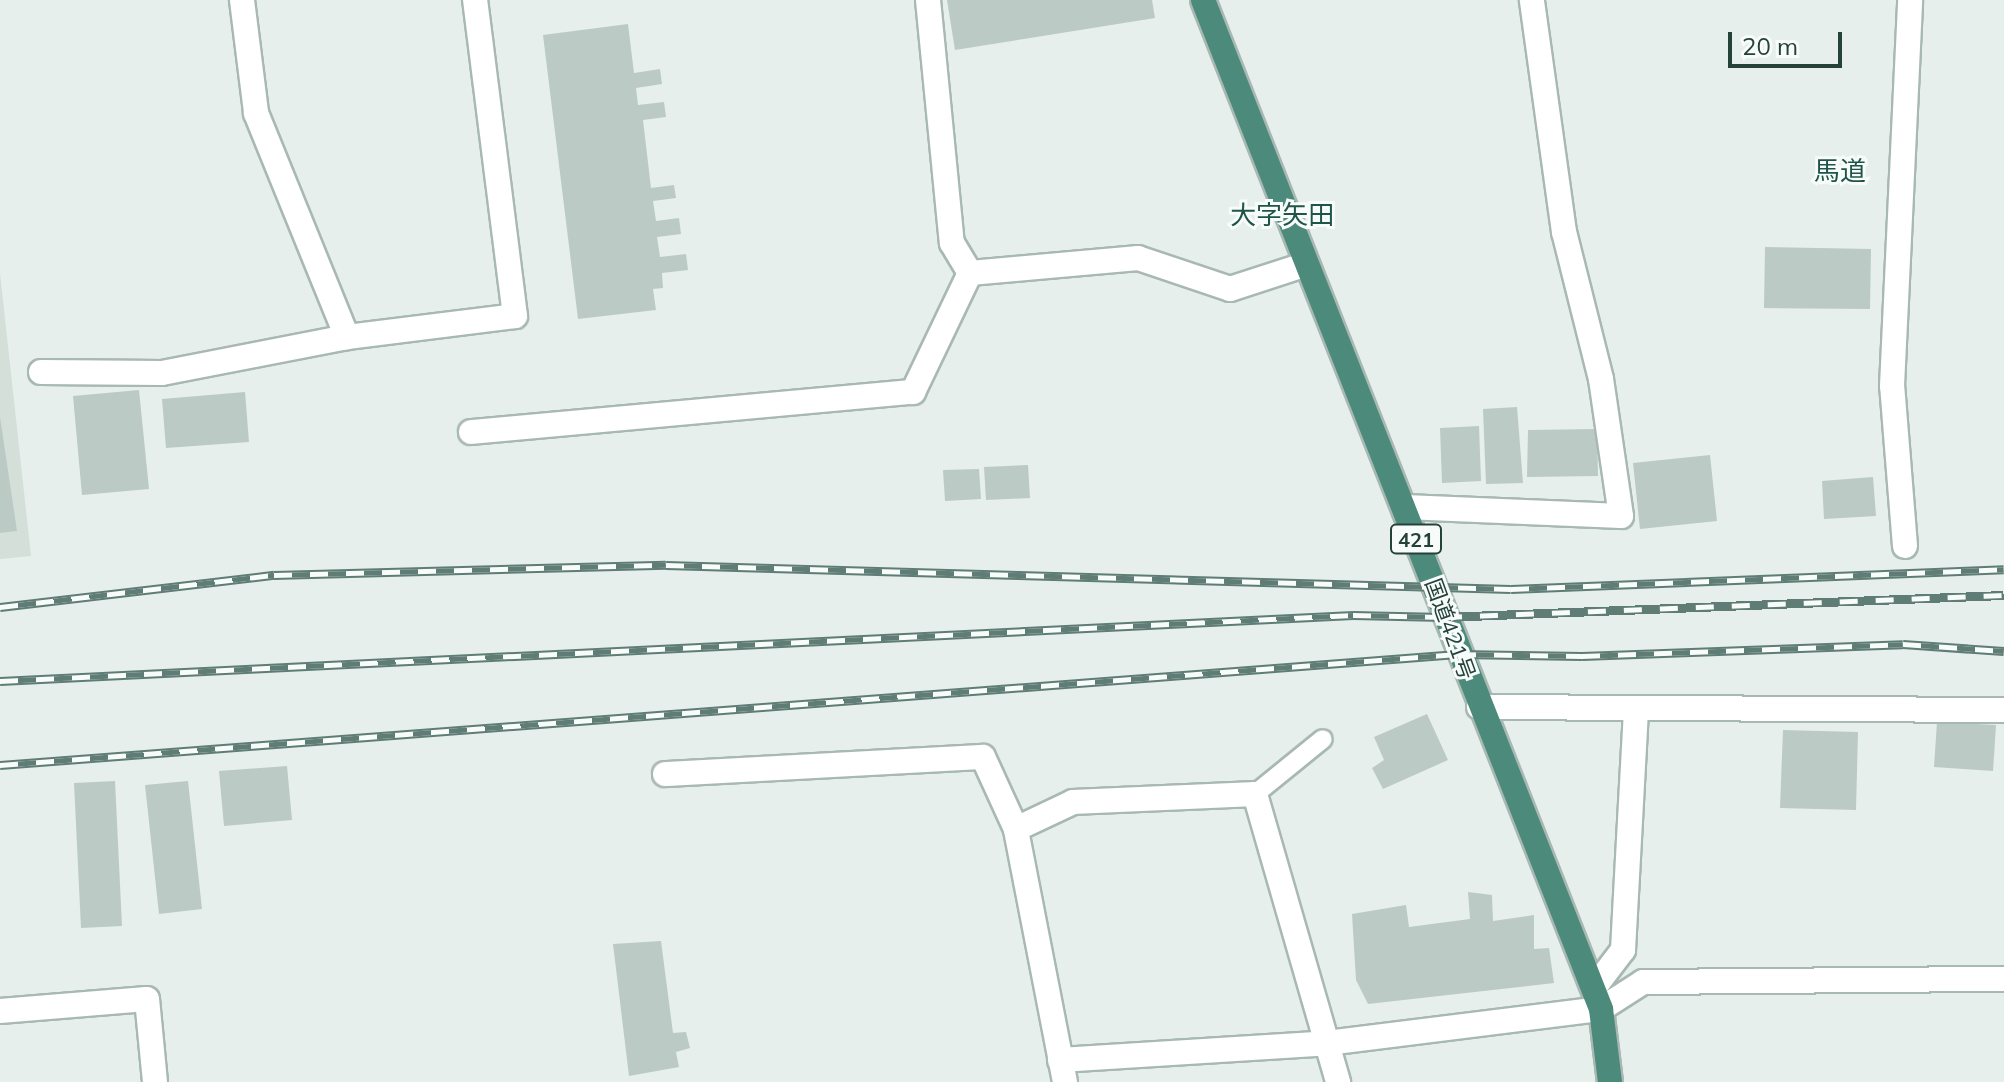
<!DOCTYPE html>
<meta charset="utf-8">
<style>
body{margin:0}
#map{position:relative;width:2004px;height:1082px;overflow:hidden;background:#e6efeb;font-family:Mulish,"Noto Sans JP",sans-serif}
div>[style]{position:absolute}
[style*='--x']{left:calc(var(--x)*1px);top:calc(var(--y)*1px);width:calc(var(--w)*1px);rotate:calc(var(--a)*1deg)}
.built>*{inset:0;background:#d4dfda}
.building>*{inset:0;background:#bbcac4}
.roads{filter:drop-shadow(2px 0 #a8b8b2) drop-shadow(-2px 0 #a8b8b2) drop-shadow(0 2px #a8b8b2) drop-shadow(0 -2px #a8b8b2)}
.service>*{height:18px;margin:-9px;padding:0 9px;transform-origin:9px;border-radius:9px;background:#fff}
.minor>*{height:24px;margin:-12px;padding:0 12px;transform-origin:12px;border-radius:12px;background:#fff}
.trunk>*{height:24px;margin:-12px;padding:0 12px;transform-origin:12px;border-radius:12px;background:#4c8a7c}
.rail>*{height:9px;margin-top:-4.5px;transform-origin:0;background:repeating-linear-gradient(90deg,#f7fbf9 0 18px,#5f7d75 0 36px);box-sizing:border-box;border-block:2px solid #5f7d75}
span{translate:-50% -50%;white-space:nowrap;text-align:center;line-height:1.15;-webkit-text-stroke:6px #f7fbf9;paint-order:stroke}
.shield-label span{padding:2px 6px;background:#f7fbf9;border:2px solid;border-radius:6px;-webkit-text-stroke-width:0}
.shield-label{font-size:20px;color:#24423a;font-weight:700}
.street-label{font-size:22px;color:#24423a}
.quarter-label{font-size:26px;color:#1f5548}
.scale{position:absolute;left:1728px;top:32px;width:114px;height:36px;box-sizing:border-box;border:4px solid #24423a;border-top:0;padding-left:10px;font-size:24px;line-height:28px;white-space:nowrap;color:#24423a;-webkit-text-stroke:6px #f7fbf9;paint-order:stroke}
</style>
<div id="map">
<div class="built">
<div style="clip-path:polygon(0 273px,31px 556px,0 559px)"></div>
</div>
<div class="building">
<div style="clip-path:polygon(947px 0,1152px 0,1155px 18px,955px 50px)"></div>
<div style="clip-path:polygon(628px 24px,634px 73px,660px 69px,662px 84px,636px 88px,638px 105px,664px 102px,666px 117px,643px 120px,651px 188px,674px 185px,676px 198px,653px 201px,656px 221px,679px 218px,681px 234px,657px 237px,660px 257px,686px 254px,688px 270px,662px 273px,663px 288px,653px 289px,656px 310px,578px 319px,543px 35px)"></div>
<div style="clip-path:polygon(1765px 247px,1871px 249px,1870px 309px,1764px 308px)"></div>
<div style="clip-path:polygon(139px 390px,149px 489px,82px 495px,73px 396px)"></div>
<div style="clip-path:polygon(245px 392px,249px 442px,166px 448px,162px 399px)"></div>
<div style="clip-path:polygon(1517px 407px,1523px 483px,1486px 484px,1483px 409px)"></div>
<div style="clip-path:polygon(0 417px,17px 531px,0 533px)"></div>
<div style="clip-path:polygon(1479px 426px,1481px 481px,1442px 483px,1440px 428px)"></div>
<div style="clip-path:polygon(1597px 429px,1598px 476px,1527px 477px,1528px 430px)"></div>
<div style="clip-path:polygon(1710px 455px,1717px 521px,1640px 529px,1633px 463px)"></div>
<div style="clip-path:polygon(1028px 465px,1030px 498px,986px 500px,984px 467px)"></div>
<div style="clip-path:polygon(979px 469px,981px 499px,945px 501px,943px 470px)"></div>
<div style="clip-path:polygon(1873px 477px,1876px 516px,1824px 519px,1822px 481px)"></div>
<div style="clip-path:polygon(1427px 714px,1448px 760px,1383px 789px,1372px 768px,1384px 760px,1374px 737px)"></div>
<div style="clip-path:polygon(1937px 722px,1996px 725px,1993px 771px,1934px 767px)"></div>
<div style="clip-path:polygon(1783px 730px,1858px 732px,1856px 810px,1780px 808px)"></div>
<div style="clip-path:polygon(287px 766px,292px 820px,224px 826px,219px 771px)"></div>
<div style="clip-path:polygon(115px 781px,122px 926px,81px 928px,74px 783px)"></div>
<div style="clip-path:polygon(188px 781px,202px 909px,159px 914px,145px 785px)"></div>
<div style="clip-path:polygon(1468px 892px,1492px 895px,1493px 921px,1534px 915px,1534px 949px,1549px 948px,1554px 983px,1368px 1004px,1356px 980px,1352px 914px,1406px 905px,1409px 927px,1470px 919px)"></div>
<div style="clip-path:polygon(661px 941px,673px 1033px,686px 1032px,690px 1048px,676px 1052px,679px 1067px,629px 1076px,613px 944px)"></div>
</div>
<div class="roads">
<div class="service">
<div style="--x:1255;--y:794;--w:87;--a:-39"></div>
</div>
<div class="minor">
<div style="--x:242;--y:0;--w:114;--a:82.9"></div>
<div style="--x:256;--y:113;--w:242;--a:67.9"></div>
<div style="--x:347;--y:337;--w:169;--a:-7.1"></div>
<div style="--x:515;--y:316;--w:319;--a:-97.2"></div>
<div style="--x:928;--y:0;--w:244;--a:84.4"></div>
<div style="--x:952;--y:243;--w:35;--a:59"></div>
<div style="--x:970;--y:273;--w:169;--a:-5.1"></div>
<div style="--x:1138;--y:258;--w:97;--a:18.6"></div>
<div style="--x:1230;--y:289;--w:78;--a:-18"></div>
<div style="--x:41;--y:372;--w:121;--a:0.5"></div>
<div style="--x:162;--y:373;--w:188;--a:-11"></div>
<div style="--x:471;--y:432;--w:444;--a:-5.2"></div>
<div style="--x:913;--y:392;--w:132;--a:-64.4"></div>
<div style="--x:1405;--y:507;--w:216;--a:2.4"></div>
<div style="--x:1621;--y:516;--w:138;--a:-98.3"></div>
<div style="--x:1601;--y:379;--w:152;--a:-104.1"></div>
<div style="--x:1564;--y:232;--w:234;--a:-97.9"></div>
<div style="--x:1905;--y:546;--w:161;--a:-94.6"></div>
<div style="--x:1892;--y:386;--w:386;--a:-87.3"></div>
<div style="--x:1479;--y:707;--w:525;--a:0.33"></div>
<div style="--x:665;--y:774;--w:318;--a:-3.1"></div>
<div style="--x:983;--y:757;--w:79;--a:65.4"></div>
<div style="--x:1594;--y:988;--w:48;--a:-52.7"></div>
<div style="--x:1623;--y:950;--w:240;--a:-86.9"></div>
<div style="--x:0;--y:1011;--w:147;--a:-4.7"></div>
<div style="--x:147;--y:999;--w:83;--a:84.5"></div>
<div style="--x:1060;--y:1060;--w:268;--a:-3.6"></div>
<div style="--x:1327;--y:1043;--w:276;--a:-7.1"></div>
<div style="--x:1601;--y:1009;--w:50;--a:-32.7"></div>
<div style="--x:1643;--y:982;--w:361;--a:-0.5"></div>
<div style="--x:1065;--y:1082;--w:258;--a:-101"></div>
<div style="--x:1016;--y:829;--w:63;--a:-25.3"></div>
<div style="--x:1073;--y:802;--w:182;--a:-2.5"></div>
<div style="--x:1255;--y:794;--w:300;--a:73.9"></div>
</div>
<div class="trunk">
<div style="--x:1203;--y:0;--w:1085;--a:68.47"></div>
<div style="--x:1601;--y:1009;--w:74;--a:83"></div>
</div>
</div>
<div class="rail">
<div style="--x:0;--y:607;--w:276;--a:-6.7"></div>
<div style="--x:274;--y:575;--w:392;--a:-1.5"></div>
<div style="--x:666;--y:565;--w:845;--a:1.63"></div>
<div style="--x:1511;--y:589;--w:493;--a:-2.3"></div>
<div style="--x:0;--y:681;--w:1355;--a:-2.79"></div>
<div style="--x:1353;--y:615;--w:91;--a:1.3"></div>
<div style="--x:1444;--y:617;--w:560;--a:-2.25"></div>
<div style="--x:0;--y:765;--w:1462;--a:-4.35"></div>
<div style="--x:1458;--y:654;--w:124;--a:0.9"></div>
<div style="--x:1582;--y:656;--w:321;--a:-2.1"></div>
<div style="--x:1903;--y:644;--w:101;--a:4"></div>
</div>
<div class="shield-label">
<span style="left:1416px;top:539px">421</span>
</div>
<div class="street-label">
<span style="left:1450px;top:629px;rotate:70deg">国道421号</span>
</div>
<div class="quarter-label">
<span style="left:1840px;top:171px">馬道</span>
<span style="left:1282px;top:215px">大字矢田</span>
</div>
<div class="scale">20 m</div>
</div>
